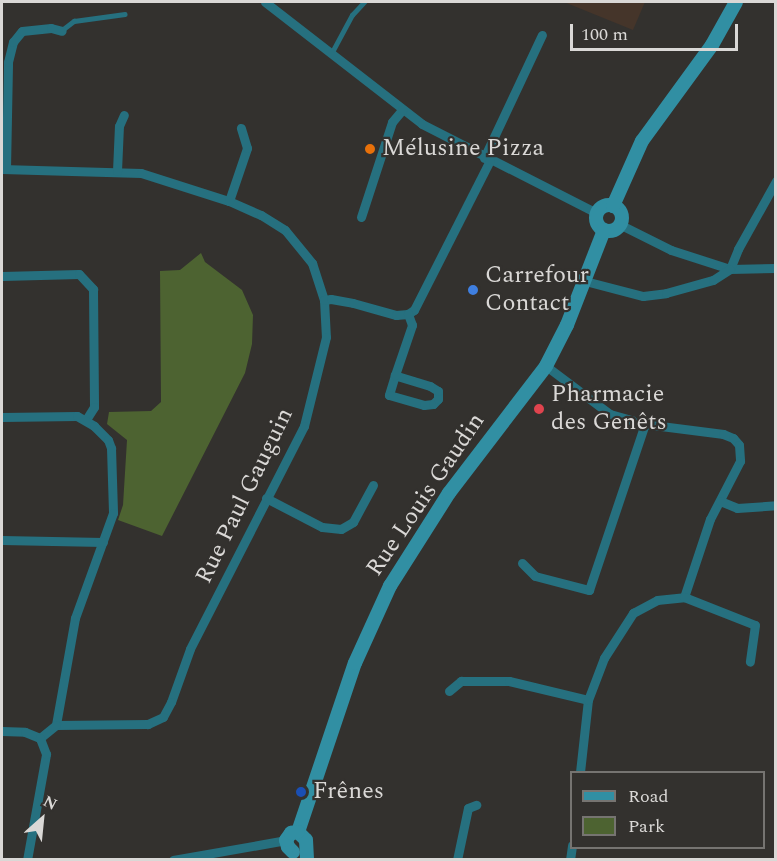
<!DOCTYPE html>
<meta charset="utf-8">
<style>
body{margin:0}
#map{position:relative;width:777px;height:861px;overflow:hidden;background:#33312e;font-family:Spectral,serif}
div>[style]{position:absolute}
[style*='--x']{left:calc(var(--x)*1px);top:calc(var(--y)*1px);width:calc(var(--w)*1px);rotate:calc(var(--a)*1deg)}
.education>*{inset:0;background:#45352a}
.green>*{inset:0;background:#4d6331}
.lane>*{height:4.5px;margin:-2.25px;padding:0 2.25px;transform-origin:2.25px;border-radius:2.25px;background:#26707f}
.street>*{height:9px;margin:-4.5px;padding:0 4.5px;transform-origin:4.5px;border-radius:4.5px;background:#26707f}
.secondary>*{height:14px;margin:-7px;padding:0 7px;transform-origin:7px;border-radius:7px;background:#318fa3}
.secondary>.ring{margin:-7px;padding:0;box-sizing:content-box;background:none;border:14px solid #318fa3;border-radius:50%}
.dots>*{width:16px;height:16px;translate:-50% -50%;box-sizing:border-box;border:3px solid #33312e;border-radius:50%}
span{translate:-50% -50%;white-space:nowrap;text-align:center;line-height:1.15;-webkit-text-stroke:4.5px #33312e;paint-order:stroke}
.poi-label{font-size:24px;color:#dad8d6}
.left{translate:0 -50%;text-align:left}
.street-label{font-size:24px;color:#dad8d6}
.frame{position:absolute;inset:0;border:3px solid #dad8d6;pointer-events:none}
.legend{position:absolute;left:570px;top:771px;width:195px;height:78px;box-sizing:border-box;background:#33312e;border:2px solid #767471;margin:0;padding:8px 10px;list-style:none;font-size:18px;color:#dad8d6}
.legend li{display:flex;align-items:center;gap:12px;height:30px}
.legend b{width:30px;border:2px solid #767471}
.north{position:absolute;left:12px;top:789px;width:60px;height:60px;-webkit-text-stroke:4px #33312e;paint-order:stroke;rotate:27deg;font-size:16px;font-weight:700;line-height:24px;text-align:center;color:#dad8d6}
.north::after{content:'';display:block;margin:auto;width:21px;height:27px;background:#dad8d6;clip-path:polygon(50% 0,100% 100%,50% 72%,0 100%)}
.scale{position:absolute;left:570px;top:24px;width:168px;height:27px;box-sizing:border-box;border:3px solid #dad8d6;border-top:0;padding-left:8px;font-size:18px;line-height:21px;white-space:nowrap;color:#dad8d6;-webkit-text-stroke:4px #33312e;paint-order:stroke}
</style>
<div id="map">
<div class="education">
<div style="clip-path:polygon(564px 2px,645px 2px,633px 30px)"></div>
</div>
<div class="green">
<div style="clip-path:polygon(201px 253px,205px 262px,242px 290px,253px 315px,252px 344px,245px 373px,162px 536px,118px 520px,123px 505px,127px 440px,107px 424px,109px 412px,151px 411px,161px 402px,160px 271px,180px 270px)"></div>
</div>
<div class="lane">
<div style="--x:62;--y:30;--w:15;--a:-37"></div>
<div style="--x:74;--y:21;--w:51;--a:-7.8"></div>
<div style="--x:331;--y:54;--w:44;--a:-61.7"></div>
<div style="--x:352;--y:15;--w:18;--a:-47"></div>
</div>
<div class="street">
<div style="--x:265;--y:2;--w:199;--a:37.8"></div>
<div style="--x:422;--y:124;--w:196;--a:27"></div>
<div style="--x:484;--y:158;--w:136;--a:-64.8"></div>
<div style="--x:2;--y:169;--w:139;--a:1.6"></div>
<div style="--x:141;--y:173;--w:92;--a:17.7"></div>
<div style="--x:229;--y:201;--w:35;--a:24"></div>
<div style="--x:261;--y:215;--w:28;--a:32"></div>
<div style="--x:285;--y:230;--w:43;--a:50.7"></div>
<div style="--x:312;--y:263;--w:39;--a:72"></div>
<div style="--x:324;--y:300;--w:37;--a:87"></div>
<div style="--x:326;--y:337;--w:92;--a:103.9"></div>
<div style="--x:304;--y:426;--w:250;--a:117.1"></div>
<div style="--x:190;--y:649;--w:56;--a:109.7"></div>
<div style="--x:171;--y:702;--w:17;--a:118"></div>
<div style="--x:163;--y:717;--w:17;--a:155"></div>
<div style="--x:148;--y:724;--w:92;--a:179.4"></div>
<div style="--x:6;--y:169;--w:107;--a:-88.9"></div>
<div style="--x:8;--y:62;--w:21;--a:-76"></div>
<div style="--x:13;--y:42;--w:14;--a:-51"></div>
<div style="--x:22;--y:31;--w:29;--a:-6"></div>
<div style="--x:51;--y:28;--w:11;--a:15"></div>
<div style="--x:117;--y:171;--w:45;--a:-87.5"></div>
<div style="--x:119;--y:126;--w:12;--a:-66"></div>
<div style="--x:229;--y:201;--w:56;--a:-71.2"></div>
<div style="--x:247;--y:148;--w:21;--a:-107"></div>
<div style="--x:361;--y:217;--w:100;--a:-71.9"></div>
<div style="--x:392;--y:122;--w:16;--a:-50"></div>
<div style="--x:621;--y:225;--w:56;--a:26.6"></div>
<div style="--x:671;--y:250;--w:62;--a:17.9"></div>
<div style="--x:730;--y:269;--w:46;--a:-1.2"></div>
<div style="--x:730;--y:269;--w:22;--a:-68"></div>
<div style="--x:738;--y:249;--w:78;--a:-60.8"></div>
<div style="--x:2;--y:276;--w:77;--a:-1.5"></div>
<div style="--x:79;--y:274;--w:21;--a:47"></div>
<div style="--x:93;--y:289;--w:118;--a:89.5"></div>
<div style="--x:94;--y:407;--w:15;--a:122"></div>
<div style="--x:585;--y:281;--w:60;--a:14.5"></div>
<div style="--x:643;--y:296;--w:23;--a:-7"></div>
<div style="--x:666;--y:293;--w:49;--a:-15.5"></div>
<div style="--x:713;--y:280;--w:20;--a:-33"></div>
<div style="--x:324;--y:300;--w:7;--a:-8"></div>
<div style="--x:331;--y:299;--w:22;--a:10"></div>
<div style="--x:353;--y:303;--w:45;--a:15.6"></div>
<div style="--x:396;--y:315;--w:12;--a:-5"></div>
<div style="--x:408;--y:314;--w:7;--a:-34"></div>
<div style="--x:414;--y:310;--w:168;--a:-63.1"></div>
<div style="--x:546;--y:366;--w:80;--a:36.9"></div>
<div style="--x:610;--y:414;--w:36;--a:16"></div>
<div style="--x:645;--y:424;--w:79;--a:7.3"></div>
<div style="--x:723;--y:434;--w:11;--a:22"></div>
<div style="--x:733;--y:438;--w:9;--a:49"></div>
<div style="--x:739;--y:445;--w:16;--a:86"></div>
<div style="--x:740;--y:461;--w:65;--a:117.3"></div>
<div style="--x:710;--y:519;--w:82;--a:108.4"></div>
<div style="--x:395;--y:375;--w:21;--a:107"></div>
<div style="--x:389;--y:395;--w:36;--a:16"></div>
<div style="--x:424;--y:405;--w:9;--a:-6"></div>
<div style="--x:433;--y:404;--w:7;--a:-45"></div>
<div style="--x:438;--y:399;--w:8;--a:-90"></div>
<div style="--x:438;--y:391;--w:9;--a:-148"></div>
<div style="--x:430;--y:386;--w:37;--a:-163"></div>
<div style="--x:395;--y:375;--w:53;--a:-71.2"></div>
<div style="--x:412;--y:325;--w:12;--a:-110"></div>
<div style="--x:2;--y:417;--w:75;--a:-0.8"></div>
<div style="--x:77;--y:416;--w:20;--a:30"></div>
<div style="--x:94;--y:426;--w:20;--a:45"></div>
<div style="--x:108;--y:440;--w:9;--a:69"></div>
<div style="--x:111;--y:448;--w:65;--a:88.2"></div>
<div style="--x:113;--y:513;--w:112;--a:109.9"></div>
<div style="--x:75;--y:618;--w:109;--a:100.1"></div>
<div style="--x:56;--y:725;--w:21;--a:141"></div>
<div style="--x:266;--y:498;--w:63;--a:27.4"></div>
<div style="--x:322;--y:527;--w:19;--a:6"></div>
<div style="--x:341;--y:529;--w:14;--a:-30"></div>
<div style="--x:353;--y:522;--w:42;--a:-61.6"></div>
<div style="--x:720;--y:501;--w:18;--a:22"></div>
<div style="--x:737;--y:508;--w:39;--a:-4"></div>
<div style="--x:2;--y:540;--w:101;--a:1.1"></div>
<div style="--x:522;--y:563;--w:18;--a:45"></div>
<div style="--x:535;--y:576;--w:56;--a:14.5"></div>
<div style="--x:589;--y:590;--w:175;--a:-71.4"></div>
<div style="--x:449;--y:691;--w:16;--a:-40"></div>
<div style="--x:461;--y:681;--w:48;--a:0"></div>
<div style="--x:509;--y:681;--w:81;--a:13.5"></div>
<div style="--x:2;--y:731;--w:23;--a:2"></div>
<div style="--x:25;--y:732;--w:16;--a:22"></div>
<div style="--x:580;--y:772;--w:72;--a:-83.7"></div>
<div style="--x:588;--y:700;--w:45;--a:-69.1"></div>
<div style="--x:604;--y:658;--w:54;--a:-57.2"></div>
<div style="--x:633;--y:613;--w:27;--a:-28"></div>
<div style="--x:657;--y:600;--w:27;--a:-6"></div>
<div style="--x:684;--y:597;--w:76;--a:21.5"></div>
<div style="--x:755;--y:625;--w:37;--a:98"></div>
<div style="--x:27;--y:860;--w:108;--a:-79.8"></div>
<div style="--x:46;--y:754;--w:17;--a:-111"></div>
<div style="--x:173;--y:860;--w:115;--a:-10"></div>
<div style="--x:457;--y:860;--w:53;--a:-78.1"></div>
<div style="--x:468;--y:808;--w:9;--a:-21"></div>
<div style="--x:570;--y:860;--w:15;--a:-82"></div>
</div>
<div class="secondary">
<div class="ring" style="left:596px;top:205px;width:12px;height:12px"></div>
<div style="--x:613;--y:206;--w:71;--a:-66"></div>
<div style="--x:642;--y:141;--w:119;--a:-53.9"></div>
<div style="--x:712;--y:45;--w:49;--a:-60.8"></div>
<div style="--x:298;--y:832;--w:178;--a:-71.4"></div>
<div style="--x:355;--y:663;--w:85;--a:-65.6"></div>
<div style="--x:390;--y:586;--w:110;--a:-57.6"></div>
<div style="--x:449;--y:493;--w:160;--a:-52.6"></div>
<div style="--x:546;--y:366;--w:46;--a:-62.9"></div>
<div style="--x:567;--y:325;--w:102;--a:-68.7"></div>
<div style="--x:298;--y:832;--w:11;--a:45"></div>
<div style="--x:306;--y:840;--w:20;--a:87"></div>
<div style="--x:293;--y:852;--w:7;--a:-135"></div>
<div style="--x:288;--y:847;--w:7;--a:-106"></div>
<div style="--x:286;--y:840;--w:9;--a:-54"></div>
<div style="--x:291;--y:833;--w:7;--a:-8"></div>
</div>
<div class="dots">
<div style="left:370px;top:149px;background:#e8710a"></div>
<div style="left:473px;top:290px;background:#3f7fe0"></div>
<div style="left:539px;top:409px;background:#e0444e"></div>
<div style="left:301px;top:792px;background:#1a4fb4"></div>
</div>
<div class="poi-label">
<span class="left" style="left:382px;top:149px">Mélusine Pizza</span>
<span class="left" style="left:485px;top:290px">Carrefour<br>Contact</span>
<span class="left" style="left:551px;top:409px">Pharmacie<br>des Genêts</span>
<span class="left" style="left:313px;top:792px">Frênes</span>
</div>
<div class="street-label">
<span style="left:426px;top:495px;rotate:-56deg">Rue Louis Gaudin</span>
<span style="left:245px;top:496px;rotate:-64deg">Rue Paul Gauguin</span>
</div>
<div class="frame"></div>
<ul class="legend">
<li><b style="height:8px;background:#318fa3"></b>Road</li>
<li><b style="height:16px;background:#4d6331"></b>Park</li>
</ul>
<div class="north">N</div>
<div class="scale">100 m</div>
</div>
